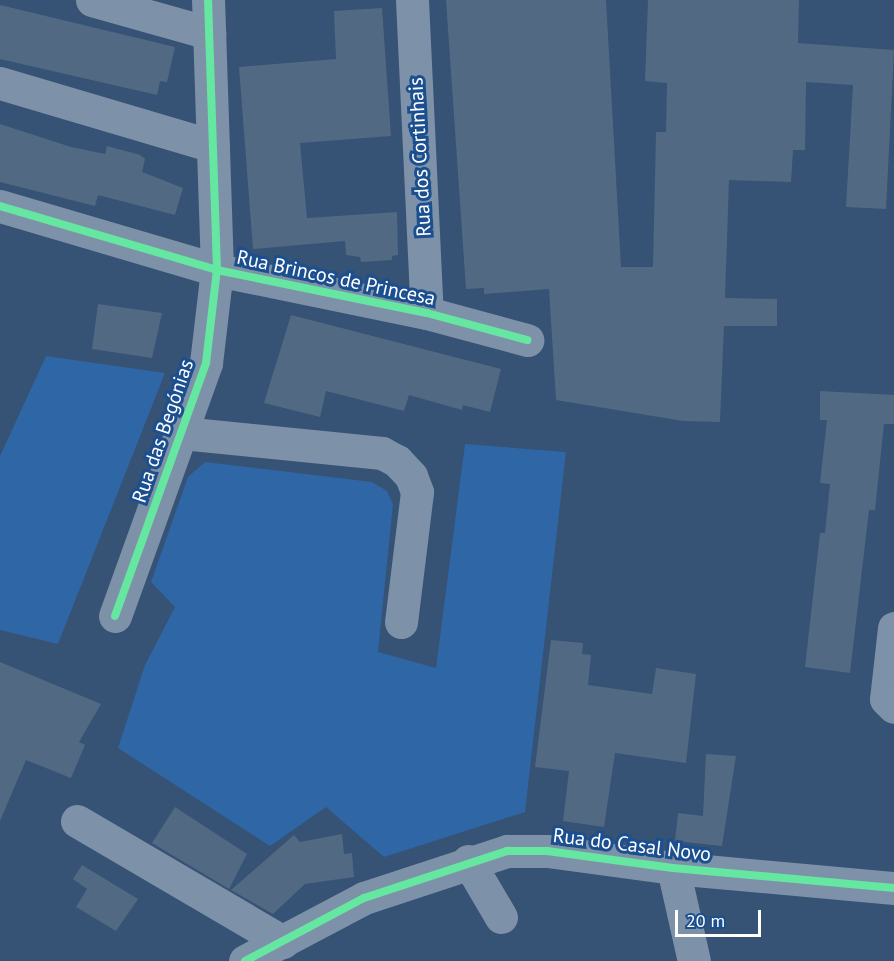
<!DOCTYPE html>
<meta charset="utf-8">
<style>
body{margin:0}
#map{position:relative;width:894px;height:961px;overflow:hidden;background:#365274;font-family:"PT Sans",sans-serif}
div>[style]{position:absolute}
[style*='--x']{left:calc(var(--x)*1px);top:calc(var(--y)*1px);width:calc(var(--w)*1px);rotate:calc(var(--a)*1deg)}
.green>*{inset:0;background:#2f66a5}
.building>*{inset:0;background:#526984}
.minor>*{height:33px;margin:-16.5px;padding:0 16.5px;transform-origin:16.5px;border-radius:16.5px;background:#7d92a8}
.cycleway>*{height:8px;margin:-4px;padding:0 4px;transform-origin:4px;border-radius:4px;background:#66e7a1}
span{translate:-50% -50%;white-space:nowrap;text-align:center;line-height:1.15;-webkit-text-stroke:6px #1b4f8f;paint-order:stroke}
.street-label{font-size:20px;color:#fff}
.scale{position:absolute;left:675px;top:910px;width:86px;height:27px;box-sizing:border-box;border:3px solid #fff;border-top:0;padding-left:8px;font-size:18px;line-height:21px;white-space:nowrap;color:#fff;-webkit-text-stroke:4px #1b4f8f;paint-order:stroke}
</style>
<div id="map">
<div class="green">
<div style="clip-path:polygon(46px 356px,165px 373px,58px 644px,0 630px,0 456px)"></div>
<div style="clip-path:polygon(465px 444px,566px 452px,525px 812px,384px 857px,326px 807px,270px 846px,118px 748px,145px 665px,175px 607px,151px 582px,188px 477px,205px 462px,372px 482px,387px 491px,393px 504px,378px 652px,436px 668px)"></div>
</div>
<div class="building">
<div style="clip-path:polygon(446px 0,606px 0,621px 267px,653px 267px,656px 132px,666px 132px,667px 83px,645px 81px,648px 0,799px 0,798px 43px,894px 50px,886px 209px,846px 207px,853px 85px,806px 82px,805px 150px,793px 150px,791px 182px,729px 180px,725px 298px,777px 299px,777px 326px,724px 326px,720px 422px,683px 421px,556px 400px,549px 289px,484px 294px,484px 288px,466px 289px)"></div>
<div style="clip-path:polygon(0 5px,175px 47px,167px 82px,160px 81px,157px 95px,0 59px)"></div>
<div style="clip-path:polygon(382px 8px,391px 136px,300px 143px,307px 218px,397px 212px,398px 255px,392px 256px,392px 260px,361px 262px,360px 257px,346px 255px,345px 241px,253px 249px,239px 67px,336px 59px,334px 11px)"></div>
<div style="clip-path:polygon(0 124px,71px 147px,105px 154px,107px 146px,140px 155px,145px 159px,142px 172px,183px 188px,175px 215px,98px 195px,95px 206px,0 182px)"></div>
<div style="clip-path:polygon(98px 304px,162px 313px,152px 358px,92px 349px)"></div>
<div style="clip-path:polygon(291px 315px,501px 369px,490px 412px,463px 405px,462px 410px,409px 395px,404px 411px,326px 391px,320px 417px,264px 403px)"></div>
<div style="clip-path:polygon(820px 391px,894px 395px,894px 424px,884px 424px,875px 510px,869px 510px,850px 673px,805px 667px,820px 533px,825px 533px,830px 484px,820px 483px,827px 420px,820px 420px)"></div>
<div style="clip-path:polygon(551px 640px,583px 643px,582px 654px,591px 655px,588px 685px,652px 694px,656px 668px,696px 674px,686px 763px,615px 753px,604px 827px,563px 821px,569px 771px,535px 767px)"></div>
<div style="clip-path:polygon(0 662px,101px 704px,79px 742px,85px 745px,71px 778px,26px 760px,0 821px)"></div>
<div style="clip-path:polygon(706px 754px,736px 756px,722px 846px,675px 841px,678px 813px,703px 816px)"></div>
<div style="clip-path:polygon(175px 807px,247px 854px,229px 889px,152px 843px)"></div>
<div style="clip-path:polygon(342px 834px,344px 854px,352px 853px,354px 877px,305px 884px,273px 914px,231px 890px,294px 835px,300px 842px)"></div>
<div style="clip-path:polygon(82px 865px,138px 899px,116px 931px,76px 907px,87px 889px,73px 879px)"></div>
</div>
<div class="minor">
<div style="--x:92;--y:0;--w:122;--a:15.8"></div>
<div style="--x:412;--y:0;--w:313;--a:87.3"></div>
<div style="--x:0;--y:83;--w:222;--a:16.5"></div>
<div style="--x:0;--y:206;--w:226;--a:16.4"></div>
<div style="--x:217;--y:270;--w:214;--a:11.6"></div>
<div style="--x:427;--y:313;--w:104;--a:15.1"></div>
<div style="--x:182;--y:433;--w:201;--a:5.7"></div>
<div style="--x:382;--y:453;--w:17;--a:28"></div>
<div style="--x:397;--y:461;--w:21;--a:47"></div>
<div style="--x:411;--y:476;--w:17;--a:69"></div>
<div style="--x:417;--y:492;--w:131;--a:97"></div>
<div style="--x:115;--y:616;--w:269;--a:-70.2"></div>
<div style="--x:206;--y:363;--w:94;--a:-83.3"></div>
<div style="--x:217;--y:270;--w:270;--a:-91.9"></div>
<div style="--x:894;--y:628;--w:71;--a:96.4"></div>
<div style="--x:886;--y:699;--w:11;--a:45"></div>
<div style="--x:77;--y:821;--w:239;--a:30.4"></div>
<div style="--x:468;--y:861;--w:65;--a:59.5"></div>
<div style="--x:673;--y:868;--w:95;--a:77.3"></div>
<div style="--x:245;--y:961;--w:135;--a:-27.9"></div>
<div style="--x:364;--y:898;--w:151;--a:-18.2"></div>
<div style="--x:507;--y:851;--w:40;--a:0"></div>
<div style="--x:547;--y:851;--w:127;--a:7.7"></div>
<div style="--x:673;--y:868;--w:222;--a:5.2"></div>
</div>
<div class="cycleway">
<div style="--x:0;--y:206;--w:226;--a:16.4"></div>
<div style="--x:217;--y:270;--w:214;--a:11.6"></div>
<div style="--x:427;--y:313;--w:104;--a:15.1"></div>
<div style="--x:115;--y:616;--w:269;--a:-70.2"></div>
<div style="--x:206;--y:363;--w:94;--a:-83.3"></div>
<div style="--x:217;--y:270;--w:270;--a:-91.9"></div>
<div style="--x:245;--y:961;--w:135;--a:-27.9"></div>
<div style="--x:364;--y:898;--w:151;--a:-18.2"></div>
<div style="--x:507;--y:851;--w:40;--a:0"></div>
<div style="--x:547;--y:851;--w:127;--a:7.7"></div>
<div style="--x:673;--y:868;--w:222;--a:5.2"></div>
</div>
<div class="street-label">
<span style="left:420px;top:157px;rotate:-93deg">Rua dos Cortinhais</span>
<span style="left:336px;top:278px;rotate:12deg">Rua Brincos de Princesa</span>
<span style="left:163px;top:431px;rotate:-71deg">Rua das Begónias</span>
<span style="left:632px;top:845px;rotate:7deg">Rua do Casal Novo</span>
</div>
<div class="scale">20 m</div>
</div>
